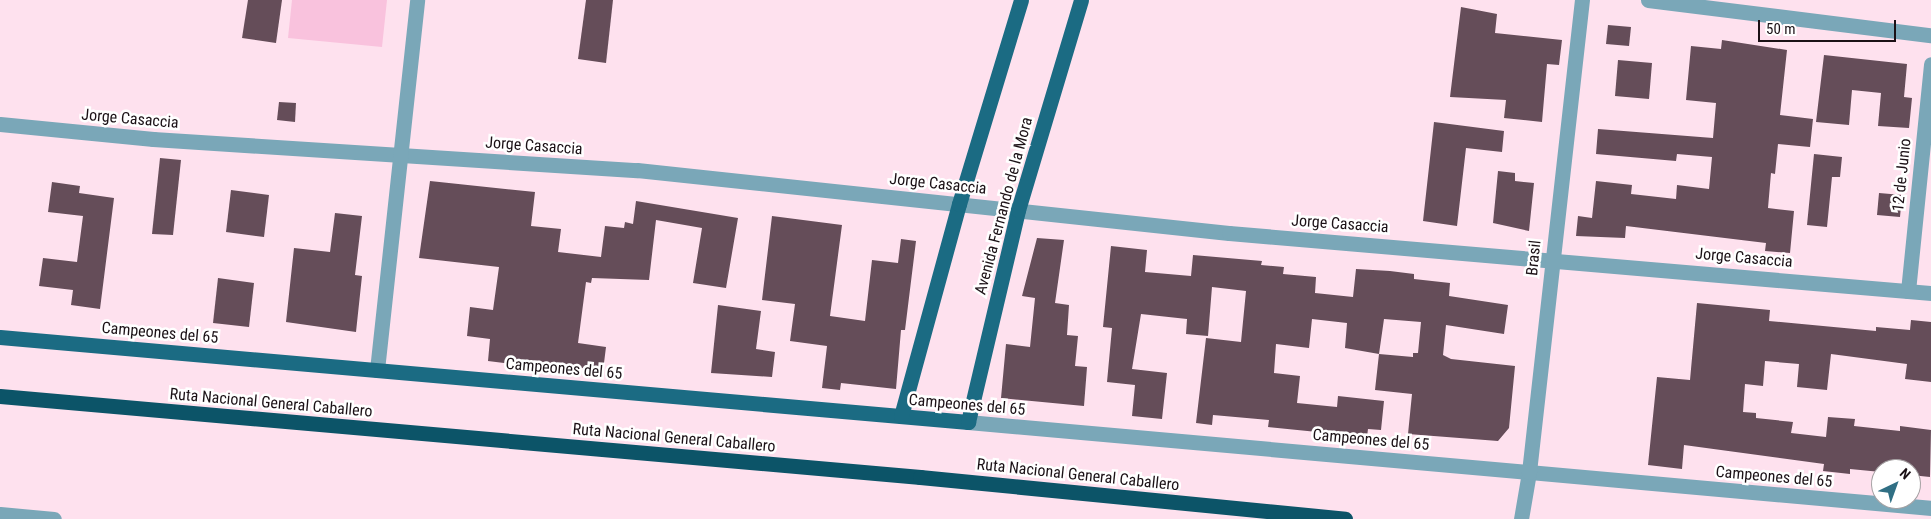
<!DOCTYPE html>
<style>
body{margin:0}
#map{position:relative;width:1931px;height:519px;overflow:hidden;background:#fee1ee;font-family:"Roboto Condensed",sans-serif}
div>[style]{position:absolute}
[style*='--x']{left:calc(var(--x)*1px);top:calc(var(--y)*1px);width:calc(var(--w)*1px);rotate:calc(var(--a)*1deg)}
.green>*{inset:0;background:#f9c2dd}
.building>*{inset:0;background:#654d59}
.minor>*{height:15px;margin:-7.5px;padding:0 7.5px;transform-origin:7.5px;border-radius:7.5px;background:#7aa7b8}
.major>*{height:15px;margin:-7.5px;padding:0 7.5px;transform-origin:7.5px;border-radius:7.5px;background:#1b6b83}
.highway>*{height:15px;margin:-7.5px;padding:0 7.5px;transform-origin:7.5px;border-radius:7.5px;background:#0c5468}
span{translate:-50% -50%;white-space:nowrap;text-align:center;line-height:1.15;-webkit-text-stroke:5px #fff;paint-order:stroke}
.street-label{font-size:16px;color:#1b1116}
.north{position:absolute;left:1871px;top:459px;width:50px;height:50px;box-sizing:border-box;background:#fff;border:1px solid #a4a0a2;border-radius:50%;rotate:42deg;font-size:14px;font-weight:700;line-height:20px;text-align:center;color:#1b1116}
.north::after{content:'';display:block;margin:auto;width:18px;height:22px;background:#306f84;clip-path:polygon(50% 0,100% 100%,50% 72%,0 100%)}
.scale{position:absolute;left:1758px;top:20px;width:138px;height:22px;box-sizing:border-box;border:2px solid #1b1116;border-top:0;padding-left:6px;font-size:15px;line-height:18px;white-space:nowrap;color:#1b1116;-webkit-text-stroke:4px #fff;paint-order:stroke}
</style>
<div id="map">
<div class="green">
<div style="clip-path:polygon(292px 0,387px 0,382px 47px,288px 38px)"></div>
</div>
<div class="building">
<div style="clip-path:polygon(248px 0,282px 0,276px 43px,242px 38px)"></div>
<div style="clip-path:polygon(586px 0,613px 0,606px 63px,578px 59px)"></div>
<div style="clip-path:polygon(1461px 7px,1497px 14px,1495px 33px,1562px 40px,1559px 65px,1547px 64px,1542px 122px,1504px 118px,1506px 100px,1450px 97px)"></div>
<div style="clip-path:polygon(1608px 25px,1631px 27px,1629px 46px,1606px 44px)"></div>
<div style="clip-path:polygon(1722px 40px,1787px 50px,1780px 115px,1813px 119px,1810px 147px,1778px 144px,1775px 174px,1771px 173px,1768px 208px,1794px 211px,1790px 253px,1765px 251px,1766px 243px,1626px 226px,1625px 238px,1576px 236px,1578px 216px,1592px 218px,1596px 181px,1632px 185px,1631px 194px,1676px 199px,1677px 185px,1709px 189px,1712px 157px,1677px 154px,1676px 161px,1596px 154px,1598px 129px,1713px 138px,1716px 103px,1686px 100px,1691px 46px,1721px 49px)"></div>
<div style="clip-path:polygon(1824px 55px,1907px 64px,1904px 97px,1912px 98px,1909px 128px,1878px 126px,1881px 93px,1852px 90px,1849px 125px,1816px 122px)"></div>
<div style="clip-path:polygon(1618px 60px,1652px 63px,1649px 99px,1615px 96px)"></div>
<div style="clip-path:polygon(279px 102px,296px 103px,295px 122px,277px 120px)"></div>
<div style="clip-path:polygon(1434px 122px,1504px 131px,1502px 152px,1466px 148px,1457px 226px,1423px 221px)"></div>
<div style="clip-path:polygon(1814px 154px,1842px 157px,1840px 177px,1832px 177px,1827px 227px,1807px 225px)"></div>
<div style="clip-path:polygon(160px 158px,181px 160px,173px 235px,152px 234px)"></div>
<div style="clip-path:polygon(1498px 171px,1515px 173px,1515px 181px,1534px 183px,1529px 231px,1493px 223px)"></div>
<div style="clip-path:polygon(430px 181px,535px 192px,531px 226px,561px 229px,558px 252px,601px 257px,605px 226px,624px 228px,625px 222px,633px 224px,636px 201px,738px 218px,726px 288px,693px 283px,702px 228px,656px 220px,649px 280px,592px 278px,591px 283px,586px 282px,578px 343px,606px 347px,603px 371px,575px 367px,574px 372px,488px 361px,490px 339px,467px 336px,470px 307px,493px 310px,499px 267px,419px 258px)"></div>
<div style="clip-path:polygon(52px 182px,80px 186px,79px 193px,114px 198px,100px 309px,71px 305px,73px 290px,39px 286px,43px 258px,77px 262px,83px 216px,48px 212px)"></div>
<div style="clip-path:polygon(231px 190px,269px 195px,264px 237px,226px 232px)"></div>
<div style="clip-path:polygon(1879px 193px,1902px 195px,1900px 217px,1877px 215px)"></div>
<div style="clip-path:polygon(335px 213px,362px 216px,355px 275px,362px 276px,356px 332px,286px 322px,294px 248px,330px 252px)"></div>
<div style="clip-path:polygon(772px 216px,842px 225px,830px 316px,865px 321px,872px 260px,898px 263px,901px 239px,916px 241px,905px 330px,901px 330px,896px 389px,841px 383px,840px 390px,822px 388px,827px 346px,790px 341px,795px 304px,762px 300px)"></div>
<div style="clip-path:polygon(1037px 238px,1064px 240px,1055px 303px,1069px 305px,1067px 335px,1078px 336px,1075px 366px,1087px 367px,1084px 406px,1001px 398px,1006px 344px,1030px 347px,1035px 298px,1022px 296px)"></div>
<div style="clip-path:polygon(evenodd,1111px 246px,1147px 250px,1145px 272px,1191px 276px,1193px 255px,1262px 261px,1261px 265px,1284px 267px,1283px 274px,1316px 277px,1315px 293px,1353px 297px,1356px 269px,1390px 271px,1414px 274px,1414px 279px,1450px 283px,1449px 296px,1508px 305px,1504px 334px,1446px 325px,1443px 355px,1451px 359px,1515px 366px,1509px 428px,1498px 441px,1408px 434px,1412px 394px,1375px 390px,1379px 354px,1345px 348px,1347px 323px,1312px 319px,1309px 348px,1276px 344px,1274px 373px,1300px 376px,1297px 403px,1337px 407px,1338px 396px,1384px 401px,1381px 430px,1368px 429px,1367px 437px,1268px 427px,1269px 420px,1213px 415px,1212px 425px,1196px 423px,1206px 338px,1241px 342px,1246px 291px,1212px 287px,1208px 336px,1186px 334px,1187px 319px,1141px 314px,1132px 369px,1167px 373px,1162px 419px,1132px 416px,1135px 385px,1107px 382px,1112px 328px,1103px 327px,1111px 246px,1384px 319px,1421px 322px,1418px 353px,1413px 353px,1413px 357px,1379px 354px,1384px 319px)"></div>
<div style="clip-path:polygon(218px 278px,254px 283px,249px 327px,213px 323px)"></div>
<div style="clip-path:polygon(1697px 303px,1770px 310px,1769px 321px,1876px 331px,1876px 327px,1910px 330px,1911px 320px,1931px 322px,1931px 382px,1905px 379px,1907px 364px,1831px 354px,1827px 390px,1797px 387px,1799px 364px,1765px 361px,1763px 386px,1745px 384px,1743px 412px,1756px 413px,1756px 418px,1793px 422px,1791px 433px,1826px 437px,1828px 417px,1855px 419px,1854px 426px,1900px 431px,1900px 426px,1931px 430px,1930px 477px,1911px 475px,1911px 469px,1881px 469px,1881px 472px,1850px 469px,1850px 474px,1823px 471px,1824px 464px,1684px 445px,1682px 469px,1648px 465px,1657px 377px,1690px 380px)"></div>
<div style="clip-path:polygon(718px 305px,761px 311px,756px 349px,775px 352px,772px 377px,711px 373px)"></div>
</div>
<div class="minor">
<div style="--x:1648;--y:0;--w:285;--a:7.1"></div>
<div style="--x:0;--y:124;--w:154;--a:5.6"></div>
<div style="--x:153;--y:139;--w:485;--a:3.7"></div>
<div style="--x:637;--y:170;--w:595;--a:6.07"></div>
<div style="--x:1229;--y:233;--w:705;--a:4.89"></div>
<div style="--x:1908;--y:291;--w:228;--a:-84.2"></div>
<div style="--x:377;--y:370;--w:372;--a:-83.8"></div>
<div style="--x:968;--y:422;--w:967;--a:5.1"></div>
<div style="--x:0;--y:514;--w:54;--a:5.3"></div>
<div style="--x:1521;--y:519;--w:48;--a:-80.3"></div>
<div style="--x:1529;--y:472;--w:475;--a:-83.6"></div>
</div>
<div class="major">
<div style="--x:0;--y:337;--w:972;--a:5.02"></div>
<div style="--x:968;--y:422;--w:218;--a:-76.7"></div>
<div style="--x:1018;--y:210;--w:219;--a:-73.3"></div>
<div style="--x:901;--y:416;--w:220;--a:-74.7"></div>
<div style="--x:959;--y:204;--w:213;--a:-73.1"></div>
</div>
<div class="highway">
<div style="--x:0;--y:396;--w:924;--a:5.03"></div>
<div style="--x:920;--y:477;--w:427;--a:5.6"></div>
</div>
<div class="street-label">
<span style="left:130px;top:119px;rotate:5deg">Jorge Casaccia</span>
<span style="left:534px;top:146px;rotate:4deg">Jorge Casaccia</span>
<span style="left:1902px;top:175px;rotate:-84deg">12 de Junio</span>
<span style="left:938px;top:184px;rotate:6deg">Jorge Casaccia</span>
<span style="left:1004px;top:206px;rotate:-75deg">Avenida Fernando de la Mora</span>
<span style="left:1340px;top:224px;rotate:4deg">Jorge Casaccia</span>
<span style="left:1534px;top:258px;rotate:-84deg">Brasil</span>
<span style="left:1744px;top:258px;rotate:5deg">Jorge Casaccia</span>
<span style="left:160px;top:333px;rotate:5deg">Campeones del 65</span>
<span style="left:564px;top:369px;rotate:5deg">Campeones del 65</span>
<span style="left:271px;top:403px;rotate:5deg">Ruta Nacional General Caballero</span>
<span style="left:967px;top:405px;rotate:5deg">Campeones del 65</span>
<span style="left:674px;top:438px;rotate:5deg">Ruta Nacional General Caballero</span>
<span style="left:1371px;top:440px;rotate:5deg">Campeones del 65</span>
<span style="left:1078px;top:475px;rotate:6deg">Ruta Nacional General Caballero</span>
<span style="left:1774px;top:477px;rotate:5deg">Campeones del 65</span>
</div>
<div class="north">N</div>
<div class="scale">50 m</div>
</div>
